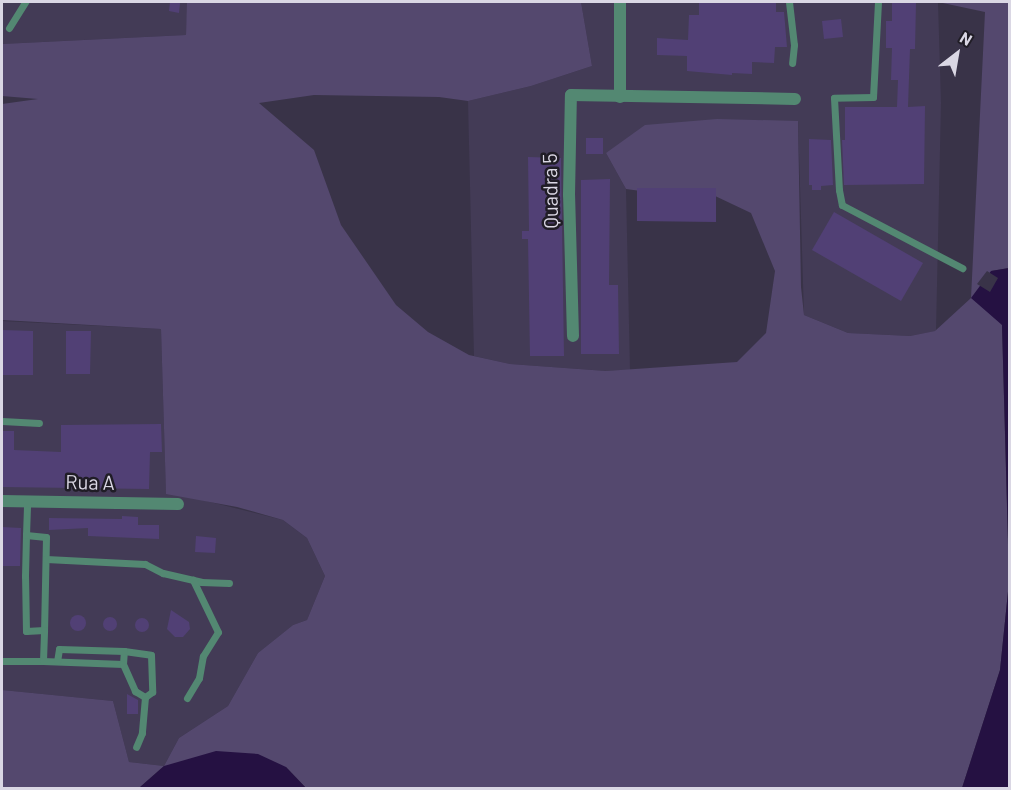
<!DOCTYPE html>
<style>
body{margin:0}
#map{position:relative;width:1011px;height:790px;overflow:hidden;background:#393348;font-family:Barlow,sans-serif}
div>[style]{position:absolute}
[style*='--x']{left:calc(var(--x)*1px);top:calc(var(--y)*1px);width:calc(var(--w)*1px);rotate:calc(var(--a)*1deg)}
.built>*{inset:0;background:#433b56}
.green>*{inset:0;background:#54486e}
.water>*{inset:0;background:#251142}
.pier>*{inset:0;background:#393348}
.building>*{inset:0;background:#514075}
.round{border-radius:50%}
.lane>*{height:7px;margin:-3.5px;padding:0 3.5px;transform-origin:3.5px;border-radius:3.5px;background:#538872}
.street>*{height:12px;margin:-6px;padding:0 6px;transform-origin:6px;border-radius:6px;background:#538872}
span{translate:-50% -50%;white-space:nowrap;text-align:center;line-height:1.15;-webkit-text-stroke:5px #201d26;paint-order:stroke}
.street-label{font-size:20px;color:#dad7e4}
.frame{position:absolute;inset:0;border:3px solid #dad7e4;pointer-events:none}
.north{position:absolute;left:927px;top:24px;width:60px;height:60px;-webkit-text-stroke:4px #201d26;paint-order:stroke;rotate:31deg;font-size:16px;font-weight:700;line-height:24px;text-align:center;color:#dad7e4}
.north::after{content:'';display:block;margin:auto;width:21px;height:27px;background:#dad7e4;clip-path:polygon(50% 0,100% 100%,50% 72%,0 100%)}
</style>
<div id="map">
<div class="built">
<div style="clip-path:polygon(2px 2px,188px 2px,186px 35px,2px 44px)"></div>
<div style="clip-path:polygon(581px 2px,938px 2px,941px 103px,936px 331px,910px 336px,848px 333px,804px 315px,798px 121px,606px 153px,626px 189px,630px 370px,606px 371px,510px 364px,474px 356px,468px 101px,531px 86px,592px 66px)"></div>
<div style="clip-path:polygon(2px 321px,161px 329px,166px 491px,283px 520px,307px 538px,325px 576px,307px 620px,293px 625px,258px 653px,228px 706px,179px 738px,164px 766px,129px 762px,113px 701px,2px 690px)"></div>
</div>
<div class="green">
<div style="clip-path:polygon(187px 2px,581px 2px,592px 66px,531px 86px,468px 101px,439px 97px,314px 95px,259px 103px,314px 150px,341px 225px,396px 305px,428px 332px,469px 355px,510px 364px,606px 371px,737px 362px,766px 333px,775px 271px,751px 213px,713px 195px,678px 196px,626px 189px,606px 153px,645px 125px,717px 119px,798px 121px,801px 287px,804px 315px,848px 333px,910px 336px,935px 331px,971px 298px,985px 12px,938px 2px,1009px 2px,1009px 268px,991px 271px,1002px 325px,1009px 582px,1000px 670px,962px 788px,306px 788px,286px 767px,164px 766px,139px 788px,2px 788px,2px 690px,113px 701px,129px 762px,164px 766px,179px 738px,228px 706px,258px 653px,293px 625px,307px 620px,325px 576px,307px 538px,283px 520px,237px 507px,166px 494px,161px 329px,2px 320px,2px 104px,38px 99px,2px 96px,2px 44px,186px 35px)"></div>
</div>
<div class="water">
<div style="clip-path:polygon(1009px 268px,1009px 575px,1002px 325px,971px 298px,991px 271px)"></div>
<div style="clip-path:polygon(1009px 582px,1009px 788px,962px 788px,1000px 670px)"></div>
<div style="clip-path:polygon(216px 751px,258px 754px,286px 767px,306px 788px,139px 788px,164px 766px)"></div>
</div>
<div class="pier">
<div style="clip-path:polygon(987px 271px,998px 278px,990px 292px,977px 284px)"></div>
</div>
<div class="building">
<div style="clip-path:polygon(170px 2px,180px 3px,179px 13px,169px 11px)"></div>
<div style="clip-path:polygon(699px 2px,776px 2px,776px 12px,784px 12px,787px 47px,775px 47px,774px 63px,752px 62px,752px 74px,732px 73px,732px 75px,687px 71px,687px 56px,657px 55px,657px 38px,688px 40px,689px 15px,699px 15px)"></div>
<div style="clip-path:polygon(892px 2px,916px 3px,915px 49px,910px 49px,908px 107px,925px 106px,924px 184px,844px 185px,842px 140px,845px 140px,845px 107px,897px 107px,898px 80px,891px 80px,892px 48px,886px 48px,886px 21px,892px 21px)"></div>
<div style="clip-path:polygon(841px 19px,843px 37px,824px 39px,822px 21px)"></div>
<div style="clip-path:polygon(586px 138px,603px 138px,603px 154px,586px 154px)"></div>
<div style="clip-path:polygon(809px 139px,831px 140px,833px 185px,821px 186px,821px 190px,812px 190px,812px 185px,809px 185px)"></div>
<div style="clip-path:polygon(528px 157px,561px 158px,564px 356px,530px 356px,528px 239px,522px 239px,522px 231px,529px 231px)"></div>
<div style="clip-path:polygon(610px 179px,609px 285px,618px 285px,619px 354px,581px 354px,581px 180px)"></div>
<div style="clip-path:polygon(637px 188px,716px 188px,716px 222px,637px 221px)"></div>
<div style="clip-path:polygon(834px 212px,923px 263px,901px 301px,812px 250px)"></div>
<div style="clip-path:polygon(2px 330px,33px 331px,33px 375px,2px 375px)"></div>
<div style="clip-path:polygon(66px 331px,91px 331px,90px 374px,66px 374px)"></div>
<div style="clip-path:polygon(161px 424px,162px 452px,150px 452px,149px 489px,2px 487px,2px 431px,14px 431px,14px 450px,61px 452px,61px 425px)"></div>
<div style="clip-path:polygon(122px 516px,138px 517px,138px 525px,159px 525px,159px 539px,88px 536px,88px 528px,49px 530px,49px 518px,122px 519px)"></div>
<div style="clip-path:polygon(2px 527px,21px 528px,20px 566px,2px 566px)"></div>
<div style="clip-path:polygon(196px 536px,216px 538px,215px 553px,195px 552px)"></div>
<div style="clip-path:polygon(171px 610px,189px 622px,190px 629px,183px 637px,175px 637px,167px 629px)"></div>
<div class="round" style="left:70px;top:615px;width:16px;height:16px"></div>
<div class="round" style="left:103px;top:617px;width:14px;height:14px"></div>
<div class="round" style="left:135px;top:618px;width:14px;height:14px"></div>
<div style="clip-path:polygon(127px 694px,138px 700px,138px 714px,127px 714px)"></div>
</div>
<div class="lane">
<div style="--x:789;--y:2;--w:43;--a:83.4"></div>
<div style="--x:794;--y:45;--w:18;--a:96"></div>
<div style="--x:878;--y:2;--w:95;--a:93"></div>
<div style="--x:873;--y:97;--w:39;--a:179"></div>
<div style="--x:834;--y:98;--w:92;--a:86.9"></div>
<div style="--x:839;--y:190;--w:15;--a:79"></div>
<div style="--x:842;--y:205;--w:136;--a:27.7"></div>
<div style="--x:9;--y:28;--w:31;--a:-58"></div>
<div style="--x:2;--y:421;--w:37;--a:3"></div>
<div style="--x:26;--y:535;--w:20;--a:6"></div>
<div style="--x:46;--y:537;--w:93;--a:91.2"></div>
<div style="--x:44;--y:630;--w:18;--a:177"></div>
<div style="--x:26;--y:631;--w:55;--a:-91"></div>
<div style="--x:25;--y:576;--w:41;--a:-88.6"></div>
<div style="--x:26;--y:535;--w:34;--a:-88"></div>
<div style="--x:46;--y:559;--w:99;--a:2.9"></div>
<div style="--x:145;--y:564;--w:20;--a:27"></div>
<div style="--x:163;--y:573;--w:39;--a:13"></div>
<div style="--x:201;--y:582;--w:28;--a:2"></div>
<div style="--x:124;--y:651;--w:27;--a:8"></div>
<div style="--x:151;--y:655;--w:37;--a:88"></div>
<div style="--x:152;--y:692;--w:9;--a:144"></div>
<div style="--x:2;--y:661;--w:41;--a:0"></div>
<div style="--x:43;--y:661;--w:31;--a:-88"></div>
<div style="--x:43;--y:661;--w:80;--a:2.1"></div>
<div style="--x:123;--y:664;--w:13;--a:-86"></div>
<div style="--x:124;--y:651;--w:65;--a:-178.2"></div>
<div style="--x:59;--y:649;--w:12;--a:99"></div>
<div style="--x:123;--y:664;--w:30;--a:66"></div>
<div style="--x:135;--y:691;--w:12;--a:31"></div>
<div style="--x:145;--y:697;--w:36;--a:95"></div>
<div style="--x:142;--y:733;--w:15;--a:113"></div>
<div style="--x:187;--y:698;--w:23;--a:-59"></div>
<div style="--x:199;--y:678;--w:22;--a:-80"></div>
<div style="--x:203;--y:656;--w:28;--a:-58"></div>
<div style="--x:218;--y:632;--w:58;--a:-115.7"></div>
</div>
<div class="street">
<div style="--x:620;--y:2;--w:95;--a:90"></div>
<div style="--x:573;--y:336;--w:141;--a:-91.6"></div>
<div style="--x:569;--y:195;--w:100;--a:-88.9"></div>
<div style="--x:571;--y:95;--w:224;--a:1"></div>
<div style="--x:2;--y:501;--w:176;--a:1"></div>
</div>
<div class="street-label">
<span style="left:550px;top:191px;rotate:-91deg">Quadra 5</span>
<span style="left:90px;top:482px;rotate:1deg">Rua A</span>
</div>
<div class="frame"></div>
<div class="north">N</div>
</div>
